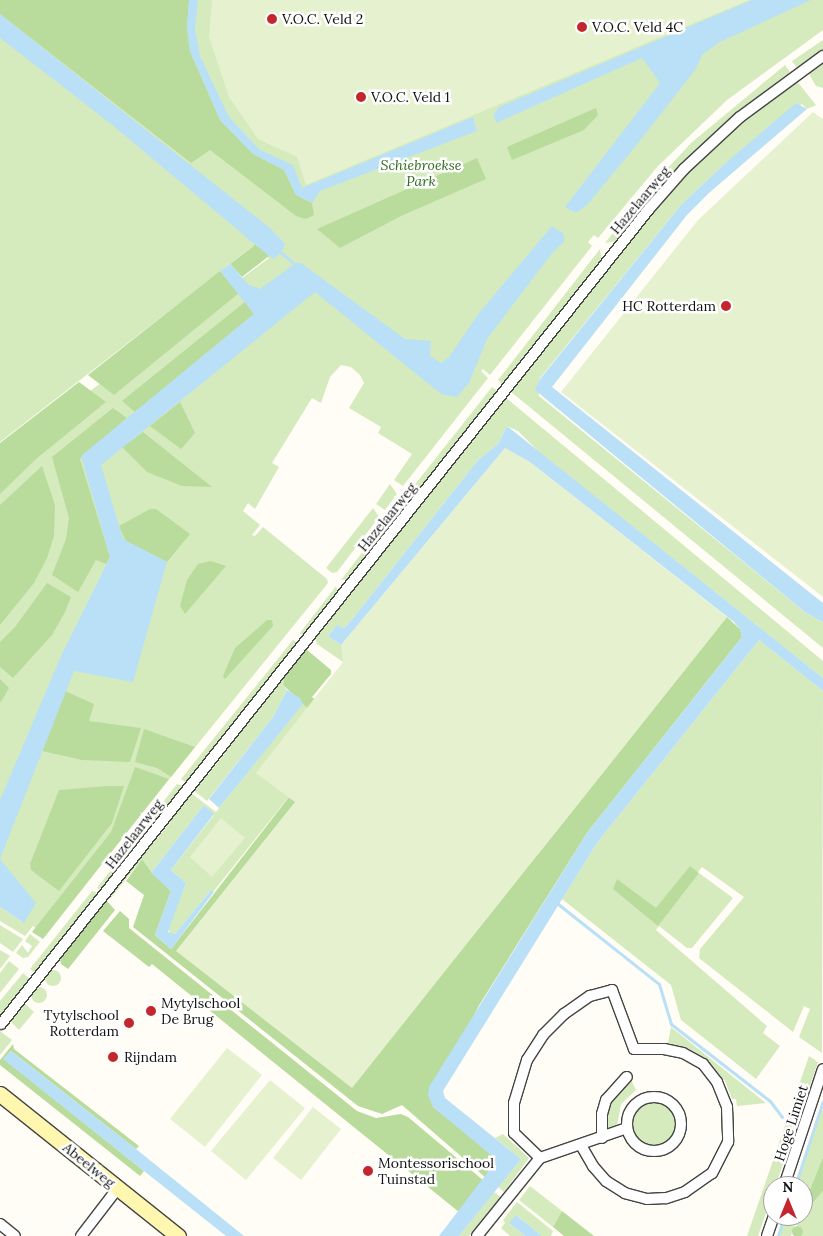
<!DOCTYPE html>
<style>
body{margin:0}
#map{position:relative;width:823px;height:1236px;overflow:hidden;background:#fffdf5;font-family:Lora,serif}
div>[style]{position:absolute}
[style*='--x']{left:calc(var(--x)*1px);top:calc(var(--y)*1px);width:calc(var(--w)*1px);rotate:calc(var(--a)*1deg)}
.green>*{inset:0;background:#d5ebbd}
.round{border-radius:50%}
.forest>*{inset:0;background:#b9dc9c}
.pitch>*{inset:0;background:#e6f2cf}
.water>*{inset:0;background:#b9e0f7}
.stream>*{height:3px;margin:-1.5px;padding:0 1.5px;transform-origin:1.5px;border-radius:1.5px;background:#b9e0f7}
.roads{filter:drop-shadow(1px 0 #444) drop-shadow(-1px 0 #444) drop-shadow(0 1px #444) drop-shadow(0 -1px #444)}
.street>*{height:10px;margin:-5px;padding:0 5px;transform-origin:5px;border-radius:5px;background:#fff}
.street>.ring{margin:-5px;padding:0;box-sizing:content-box;background:none;border:10px solid #fff;border-radius:50%}
.secondary>*{height:15px;margin:-7.5px;padding:0 7.5px;transform-origin:7.5px;border-radius:7.5px;background:#fff6b0}
.dots>*{width:14px;height:14px;translate:-50% -50%;box-sizing:border-box;border:2px solid #fff;border-radius:50%}
span{translate:-50% -50%;white-space:nowrap;text-align:center;line-height:1.15;-webkit-text-stroke:5px #fff;paint-order:stroke}
.poi-label{font-size:14px;color:#111}
.left{translate:0 -50%;text-align:left}
.right{translate:-100% -50%;text-align:right}
.park-label{font-size:14px;color:#2f6b1f;font-style:italic}
.street-label{font-size:14px;color:#111}
.north{position:absolute;left:763px;top:1176px;width:50px;height:50px;box-sizing:border-box;background:#fff;border:1px solid #a0a0a0;border-radius:50%;rotate:0deg;font-size:14px;font-weight:700;line-height:20px;text-align:center;color:#111}
.north::after{content:'';display:block;margin:auto;width:18px;height:22px;background:#c4262e;clip-path:polygon(50% 0,100% 100%,50% 72%,0 100%)}
</style>
<div id="map">
<div class="green">
<div style="clip-path:polygon(0 0,823px 0,823px 30px,727px 100px,658px 166px,598px 238px,594px 235px,588px 242px,592px 246px,490px 375px,483px 369px,481px 371px,488px 378px,403px 486px,394px 480px,412px 454px,378px 433px,381px 427px,349px 408px,364px 383px,360px 375px,351px 367px,341px 365px,330px 377px,321px 403px,312px 398px,272px 463px,279px 467px,255px 509px,248px 503px,243px 511px,260px 525px,252px 535px,255px 536px,263px 527px,327px 579px,328px 583px,44px 934px,33px 926px,25px 936px,0 921px,0 907px,24px 923px,0 901px,0 458px,269px 258px,253px 246px,0 442px)"></div>
<div style="clip-path:polygon(823px 40px,823px 51px,797px 68px,792px 61px)"></div>
<div style="clip-path:polygon(823px 60px,823px 88px,816px 86px,809px 74px)"></div>
<div style="clip-path:polygon(785px 65px,790px 72px,745px 107px,697px 149px,618px 241px,605px 243px,645px 193px,691px 143px)"></div>
<div style="clip-path:polygon(796px 80px,816px 105px,807px 109px,802px 104px,722px 166px,681px 205px,540px 378px,538px 386px,539px 396px,806px 613px,823px 622px,823px 648px,510px 391px,667px 193px,722px 137px)"></div>
<div style="clip-path:polygon(600px 249px,602px 262px,504px 386px,498px 380px)"></div>
<div style="clip-path:polygon(492px 387px,499px 392px,419px 492px,409px 492px)"></div>
<div style="clip-path:polygon(505px 397px,823px 661px,823px 678px,540px 453px,518px 431px,507px 426px,498px 444px,478px 460px,350px 622px,344px 628px,337px 625px,328px 636px,341px 645px,727px 617px,478px 930px,343px 662px,317px 644px,315px 637px)"></div>
<div style="clip-path:polygon(390px 484px,397px 494px,385px 510px,376px 504px)"></div>
<div style="clip-path:polygon(405px 497px,406px 508px,400px 514px,393px 514px)"></div>
<div style="clip-path:polygon(373px 508px,379px 517px,337px 572px,332px 573px,326px 568px)"></div>
<div style="clip-path:polygon(388px 519px,390px 527px,349px 579px,341px 580px)"></div>
<div style="clip-path:polygon(336px 586px,338px 594px,304px 637px,300px 633px)"></div>
<div style="clip-path:polygon(293px 640px,298px 643px,186px 783px,181px 779px)"></div>
<div style="clip-path:polygon(759px 640px,823px 691px,822px 1053px,799px 1037px,810px 1009px,804px 1006px,793px 1032px,699px 958px,700px 949px,744px 897px,702px 867px,692px 880px,699px 873px,733px 898px,692px 948px,687px 948px,659px 926px,656px 930px,767px 1026px,763px 1033px,780px 1046px,756px 1079px,681px 1020px,671px 985px,562px 899px,597px 843px)"></div>
<div style="clip-path:polygon(285px 674px,283px 685px,287px 690px,273px 717px,207px 801px,193px 790px,206px 774px,208px 775px)"></div>
<div style="clip-path:polygon(302px 701px,339px 734px,213px 892px,211px 890px,175px 934px,171px 935px,168px 929px,186px 883px,171px 870px,214px 815px,204px 805px,151px 873px,142px 859px,111px 898px,108px 896px,170px 823px,168px 822px,191px 793px,216px 812px,302px 704px)"></div>
<div style="clip-path:polygon(177px 784px,184px 786px,101px 890px,97px 888px)"></div>
<div style="clip-path:polygon(92px 891px,98px 893px,35px 973px,30px 969px)"></div>
<div style="clip-path:polygon(0 925px,23px 939px,13px 952px,0 943px)"></div>
<div style="clip-path:polygon(30px 934px,40px 942px,28px 957px,23px 958px,16px 953px,22px 945px,28px 953px,32px 946px,25px 941px)"></div>
<div style="clip-path:polygon(0 950px,10px 956px,0 969px)"></div>
<div style="clip-path:polygon(9px 961px,19px 969px,0 993px,0 973px)"></div>
<div class="round" style="left:45px;top:970px;width:16px;height:16px"></div>
<div style="clip-path:polygon(23px 973px,30px 979px,0 1017px,0 1001px)"></div>
<div class="round" style="left:31px;top:987px;width:16px;height:16px"></div>
<div style="clip-path:polygon(24px 1003px,34px 1012px,19px 1030px,10px 1021px)"></div>
<div style="clip-path:polygon(671px 1027px,766px 1103px,737px 1106px,736px 1099px,732px 1099px,725px 1081px,714px 1068px,684px 1048px,668px 1043px)"></div>
<div style="clip-path:polygon(0 1031px,12px 1040px,0 1055px)"></div>
<div style="clip-path:polygon(809px 1056px,818px 1062px,773px 1193px,758px 1236px,747px 1236px)"></div>
<div style="clip-path:polygon(631px 1080px,636px 1090px,621px 1104px,617px 1126px,606px 1130px,608px 1105px,616px 1092px)"></div>
<div class="round" style="left:632px;top:1101px;width:44px;height:44px"></div>
<div style="clip-path:polygon(820px 1109px,823px 1110px,823px 1157px,803px 1207px,803px 1186px,794px 1186px)"></div>
<div style="clip-path:polygon(503px 1134px,529px 1158px,504px 1192px,498px 1187px,521px 1159px,495px 1138px)"></div>
<div style="clip-path:polygon(530px 1186px,562px 1211px,553px 1227px,519px 1200px)"></div>
<div style="clip-path:polygon(823px 1191px,823px 1236px,800px 1236px,803px 1229px,795px 1224px,791px 1236px,777px 1236px,783px 1216px,803px 1216px)"></div>
<div style="clip-path:polygon(494px 1192px,501px 1197px,469px 1236px,459px 1236px)"></div>
<div style="clip-path:polygon(517px 1202px,553px 1231px,551px 1236px,542px 1236px,516px 1215px,510px 1224px,525px 1236px,510px 1236px,501px 1228px,505px 1223px,503px 1220px)"></div>
</div>
<div class="forest">
<div style="clip-path:polygon(0 0,189px 0,187px 28px,190px 51px,220px 120px,253px 154px,284px 170px,296px 195px,312px 203px,314px 215px,306px 219px,296px 216px,210px 150px,191px 163px,0 14px)"></div>
<div style="clip-path:polygon(596px 108px,598px 115px,584px 130px,512px 160px,507px 147px)"></div>
<div style="clip-path:polygon(477px 158px,486px 179px,401px 216px,340px 248px,317px 229px)"></div>
<div style="clip-path:polygon(256px 244px,269px 256px,242px 277px,230px 264px)"></div>
<div style="clip-path:polygon(220px 271px,239px 293px,114px 395px,88px 375px)"></div>
<div style="clip-path:polygon(246px 301px,254px 314px,135px 412px,122px 401px)"></div>
<div style="clip-path:polygon(79px 382px,106px 402px,36px 459px,0 494px,0 443px)"></div>
<div style="clip-path:polygon(180px 402px,195px 433px,181px 449px,150px 426px)"></div>
<div style="clip-path:polygon(113px 408px,127px 418px,80px 459px,110px 557px,106px 564px,96px 560px,78px 592px,52px 575px,66px 539px,69px 518px,52px 457px)"></div>
<div style="clip-path:polygon(143px 432px,212px 487px,182px 486px,147px 472px,122px 447px)"></div>
<div style="clip-path:polygon(42px 466px,55px 505px,54px 536px,47px 558px,34px 583px,0 625px,0 505px)"></div>
<div style="clip-path:polygon(150px 509px,156px 509px,190px 534px,167px 562px,126px 542px,119px 526px)"></div>
<div style="clip-path:polygon(211px 561px,226px 566px,185px 614px,180px 606px,187px 580px,198px 564px)"></div>
<div style="clip-path:polygon(47px 583px,71px 597px,65px 612px,52px 635px,13px 678px,0 667px,0 642px,15px 627px)"></div>
<div style="clip-path:polygon(727px 617px,740px 629px,742px 637px,587px 833px,478px 1007px,433px 1107px,496px 1157px,497px 1164px,486px 1178px,402px 1105px,382px 1114px,358px 1106px,133px 927px,144px 895px,126px 881px,142px 859px,152px 873px,171px 891px,155px 935px,171px 949px,338px 734px,265px 1018px,313px 1056px,539px 853px)"></div>
<div style="clip-path:polygon(267px 620px,272px 620px,273px 626px,225px 679px,223px 676px,235px 648px)"></div>
<div style="clip-path:polygon(306px 649px,331px 670px,331px 674px,312px 697px,325px 708px,317px 717px,283px 685px,285px 674px)"></div>
<div style="clip-path:polygon(0 679px,9px 688px,1px 702px,0 701px)"></div>
<div style="clip-path:polygon(65px 691px,94px 704px,89px 721px,141px 728px,130px 762px,82px 760px,42px 751px)"></div>
<div style="clip-path:polygon(144px 729px,195px 747px,171px 777px,157px 768px,135px 762px)"></div>
<div style="clip-path:polygon(135px 767px,169px 779px,43px 939px,32px 932px,111px 832px)"></div>
<div style="clip-path:polygon(107px 786px,124px 786px,112px 823px,59px 891px,31px 870px,30px 864px,59px 790px)"></div>
<div style="clip-path:polygon(690px 866px,699px 873px,658px 926px,613px 889px,617px 879px,656px 908px)"></div>
<div style="clip-path:polygon(106px 900px,115px 910px,68px 969px,61px 964px,60px 958px)"></div>
<div style="clip-path:polygon(120px 911px,129px 919px,129px 928px,357px 1111px,376px 1118px,401px 1114px,408px 1117px,484px 1181px,459px 1212px,152px 964px,149px 967px,103px 931px)"></div>
<div style="clip-path:polygon(13px 1044px,14px 1049px,139px 1146px,136px 1149px,11px 1051px,4px 1059px,144px 1171px,140px 1176px,0 1065px,0 1060px)"></div>
<div style="clip-path:polygon(823px 1157px,823px 1191px,803px 1215px,803px 1207px)"></div>
<div style="clip-path:polygon(562px 1211px,594px 1236px,564px 1236px,553px 1227px)"></div>
<div class="round" style="left:791.5px;top:1225.5px;width:11px;height:11px"></div>
</div>
<div class="pitch">
<div style="clip-path:polygon(212px 0,749px 0,306px 185px,297px 157px,258px 139px,229px 97px,209px 37px)"></div>
<div style="clip-path:polygon(813px 112px,823px 119px,823px 597px,561px 392px,698px 220px)"></div>
<div style="clip-path:polygon(505px 448px,530px 462px,727px 617px,352px 1088px,176px 951px,295px 802px,256px 773px,343px 662px,341px 645px)"></div>
<div style="clip-path:polygon(221px 818px,245px 838px,212px 877px,190px 857px)"></div>
<div style="clip-path:polygon(227px 1048px,262px 1075px,205px 1147px,170px 1119px)"></div>
<div style="clip-path:polygon(270px 1080px,305px 1108px,246px 1180px,211px 1151px)"></div>
<div style="clip-path:polygon(313px 1107px,341px 1129px,301px 1180px,273px 1158px)"></div>
</div>
<div class="water">
<div style="clip-path:polygon(189px 0,198px 0,195px 28px,200px 56px,229px 117px,260px 150px,293px 165px,302px 188px,473px 117px,477px 131px,320px 191px,312px 203px,296px 195px,284px 170px,253px 154px,220px 120px,190px 51px,187px 28px)"></div>
<div style="clip-path:polygon(752px 0,811px 0,720px 42px,702px 55px,696px 69px,635px 147px,587px 205px,576px 213px,565px 207px,660px 83px,642px 58px,496px 123px,494px 114px,499px 107px)"></div>
<div style="clip-path:polygon(0 14px,270px 228px,285px 244px,282px 251px,274px 259px,269px 256px,111px 124px,0 38px)"></div>
<div style="clip-path:polygon(796px 103px,807px 109px,709px 193px,687px 215px,552px 387px,823px 603px,823px 622px,806px 613px,535px 390px,540px 379px,681px 205px,722px 166px)"></div>
<div style="clip-path:polygon(552px 226px,564px 234px,564px 242px,553px 252px,487px 339px,469px 383px,457px 397px,441px 394px,315px 292px,101px 465px,123px 539px,167px 562px,133px 682px,74px 671px,0 859px,0 800px,61px 656px,110px 557px,81px 456px,254px 314px,220px 271px,230px 264px,249px 285px,260px 289px,296px 263px,301px 263px,405px 339px,431px 341px,430px 356px,441px 363px,449px 357px,479px 313px)"></div>
<div style="clip-path:polygon(507px 426px,823px 678px,823px 691px,759px 640px,597px 843px,443px 1091px,445px 1098px,521px 1159px,459px 1236px,439px 1236px,497px 1160px,433px 1107px,428px 1095px,429px 1087px,587px 833px,742px 637px,740px 629px,734px 622px,530px 462px,505px 448px,341px 645px,328px 636px,337px 625px,344px 628px,350px 622px,478px 460px,498px 444px)"></div>
<div style="clip-path:polygon(287px 690px,300px 698px,303px 704px,219px 808px,209px 799px,273px 717px)"></div>
<div style="clip-path:polygon(204px 805px,214px 814px,171px 870px,186px 883px,168px 932px,175px 934px,211px 890px,214px 892px,171px 949px,155px 935px,171px 891px,151px 873px)"></div>
<div style="clip-path:polygon(0 859px,36px 903px,24px 923px,0 907px)"></div>
<div style="clip-path:polygon(11px 1051px,136px 1149px,244px 1236px,226px 1236px,144px 1171px,3px 1059px)"></div>
<div style="clip-path:polygon(516px 1215px,542px 1236px,525px 1236px,509px 1223px)"></div>
</div>
<div class="stream">
<div style="--x:278;--y:250;--w:23;--a:40"></div>
<div style="--x:558;--y:904;--w:129;--a:38.4"></div>
<div style="--x:659;--y:984;--w:42;--a:73.3"></div>
<div style="--x:671;--y:1024;--w:125;--a:37.9"></div>
<div style="--x:770;--y:1101;--w:20;--a:53"></div>
<div style="--x:795;--y:1186;--w:89;--a:-71.8"></div>
<div style="--x:778;--y:1236;--w:21;--a:-71"></div>
</div>
<div class="roads">
<div class="street">
<div style="--x:1;--y:1024;--w:1041;--a:-51.51"></div>
<div style="--x:649;--y:209;--w:53;--a:-48.8"></div>
<div style="--x:684;--y:169;--w:76;--a:-42.9"></div>
<div style="--x:740;--y:117;--w:103;--a:-36.3"></div>
<div class="ring" style="left:627px;top:1097px;width:44px;height:44px"></div>
<div style="--x:602;--y:1138;--w:24;--a:-90"></div>
<div style="--x:602;--y:1114;--w:15;--a:-74"></div>
<div style="--x:606;--y:1100;--w:31;--a:-48"></div>
<div style="--x:540;--y:1158;--w:36;--a:-136"></div>
<div style="--x:514;--y:1133;--w:30;--a:-90"></div>
<div style="--x:514;--y:1103;--w:45;--a:-73.2"></div>
<div style="--x:527;--y:1060;--w:30;--a:-57"></div>
<div style="--x:543;--y:1035;--w:30;--a:-45"></div>
<div style="--x:564;--y:1014;--w:32;--a:-35"></div>
<div style="--x:590;--y:996;--w:23;--a:-15"></div>
<div style="--x:612;--y:990;--w:63;--a:69.6"></div>
<div style="--x:634;--y:1049;--w:30;--a:0"></div>
<div style="--x:664;--y:1049;--w:19;--a:12"></div>
<div style="--x:683;--y:1053;--w:23;--a:29"></div>
<div style="--x:703;--y:1064;--w:23;--a:52"></div>
<div style="--x:717;--y:1082;--w:27;--a:68"></div>
<div style="--x:727;--y:1107;--w:35;--a:88"></div>
<div style="--x:728;--y:1142;--w:35;--a:117"></div>
<div style="--x:712;--y:1173;--w:33;--a:145"></div>
<div style="--x:685;--y:1192;--w:20;--a:162"></div>
<div style="--x:666;--y:1198;--w:19;--a:177"></div>
<div style="--x:647;--y:1199;--w:23;--a:-165"></div>
<div style="--x:625;--y:1193;--w:22;--a:-148"></div>
<div style="--x:606;--y:1181;--w:20;--a:-131"></div>
<div style="--x:593;--y:1166;--w:24;--a:-120"></div>
<div style="--x:784;--y:1186;--w:123;--a:-71.6"></div>
<div style="--x:0;--y:1224;--w:19;--a:39"></div>
<div style="--x:81;--y:1236;--w:61;--a:-52.4"></div>
<div style="--x:477;--y:1236;--w:100;--a:-51.1"></div>
<div style="--x:540;--y:1158;--w:92;--a:-19"></div>
<div style="--x:767;--y:1236;--w:21;--a:-71"></div>
</div>
<div class="secondary">
<div style="--x:0;--y:1094;--w:228;--a:38.6"></div>
</div>
</div>
<div class="dots">
<div style="left:272px;top:19px;background:#c4262e"></div>
<div style="left:582px;top:27px;background:#c4262e"></div>
<div style="left:361px;top:97px;background:#c4262e"></div>
<div style="left:726px;top:306px;background:#c4262e"></div>
<div style="left:151px;top:1011px;background:#c4262e"></div>
<div style="left:129px;top:1023px;background:#c4262e"></div>
<div style="left:113px;top:1057px;background:#c4262e"></div>
<div style="left:368px;top:1171px;background:#c4262e"></div>
</div>
<div class="poi-label">
<span class="left" style="left:282px;top:19px">V.O.C. Veld 2</span>
<span class="left" style="left:592px;top:27px">V.O.C. Veld 4C</span>
<span class="left" style="left:371px;top:97px">V.O.C. Veld 1</span>
<span class="right" style="left:716px;top:306px">HC Rotterdam</span>
<span class="left" style="left:161px;top:1011px">Mytylschool<br>De Brug</span>
<span class="right" style="left:119px;top:1023px">Tytylschool<br>Rotterdam</span>
<span class="left" style="left:124px;top:1057px">Rijndam</span>
<span class="left" style="left:378px;top:1171px">Montessorischool<br>Tuinstad</span>
</div>
<div class="park-label">
<span style="left:421px;top:173px">Schiebroekse<br>Park</span>
</div>
<div class="street-label">
<span style="left:640px;top:200px;rotate:-50deg">Hazelaarweg</span>
<span style="left:387px;top:517px;rotate:-51deg">Hazelaarweg</span>
<span style="left:134px;top:834px;rotate:-52deg">Hazelaarweg</span>
<span style="left:791px;top:1123px;rotate:-72deg">Hoge Limiet</span>
<span style="left:89px;top:1165px;rotate:39deg">Abeelweg</span>
</div>
<div class="north">N</div>
</div>
